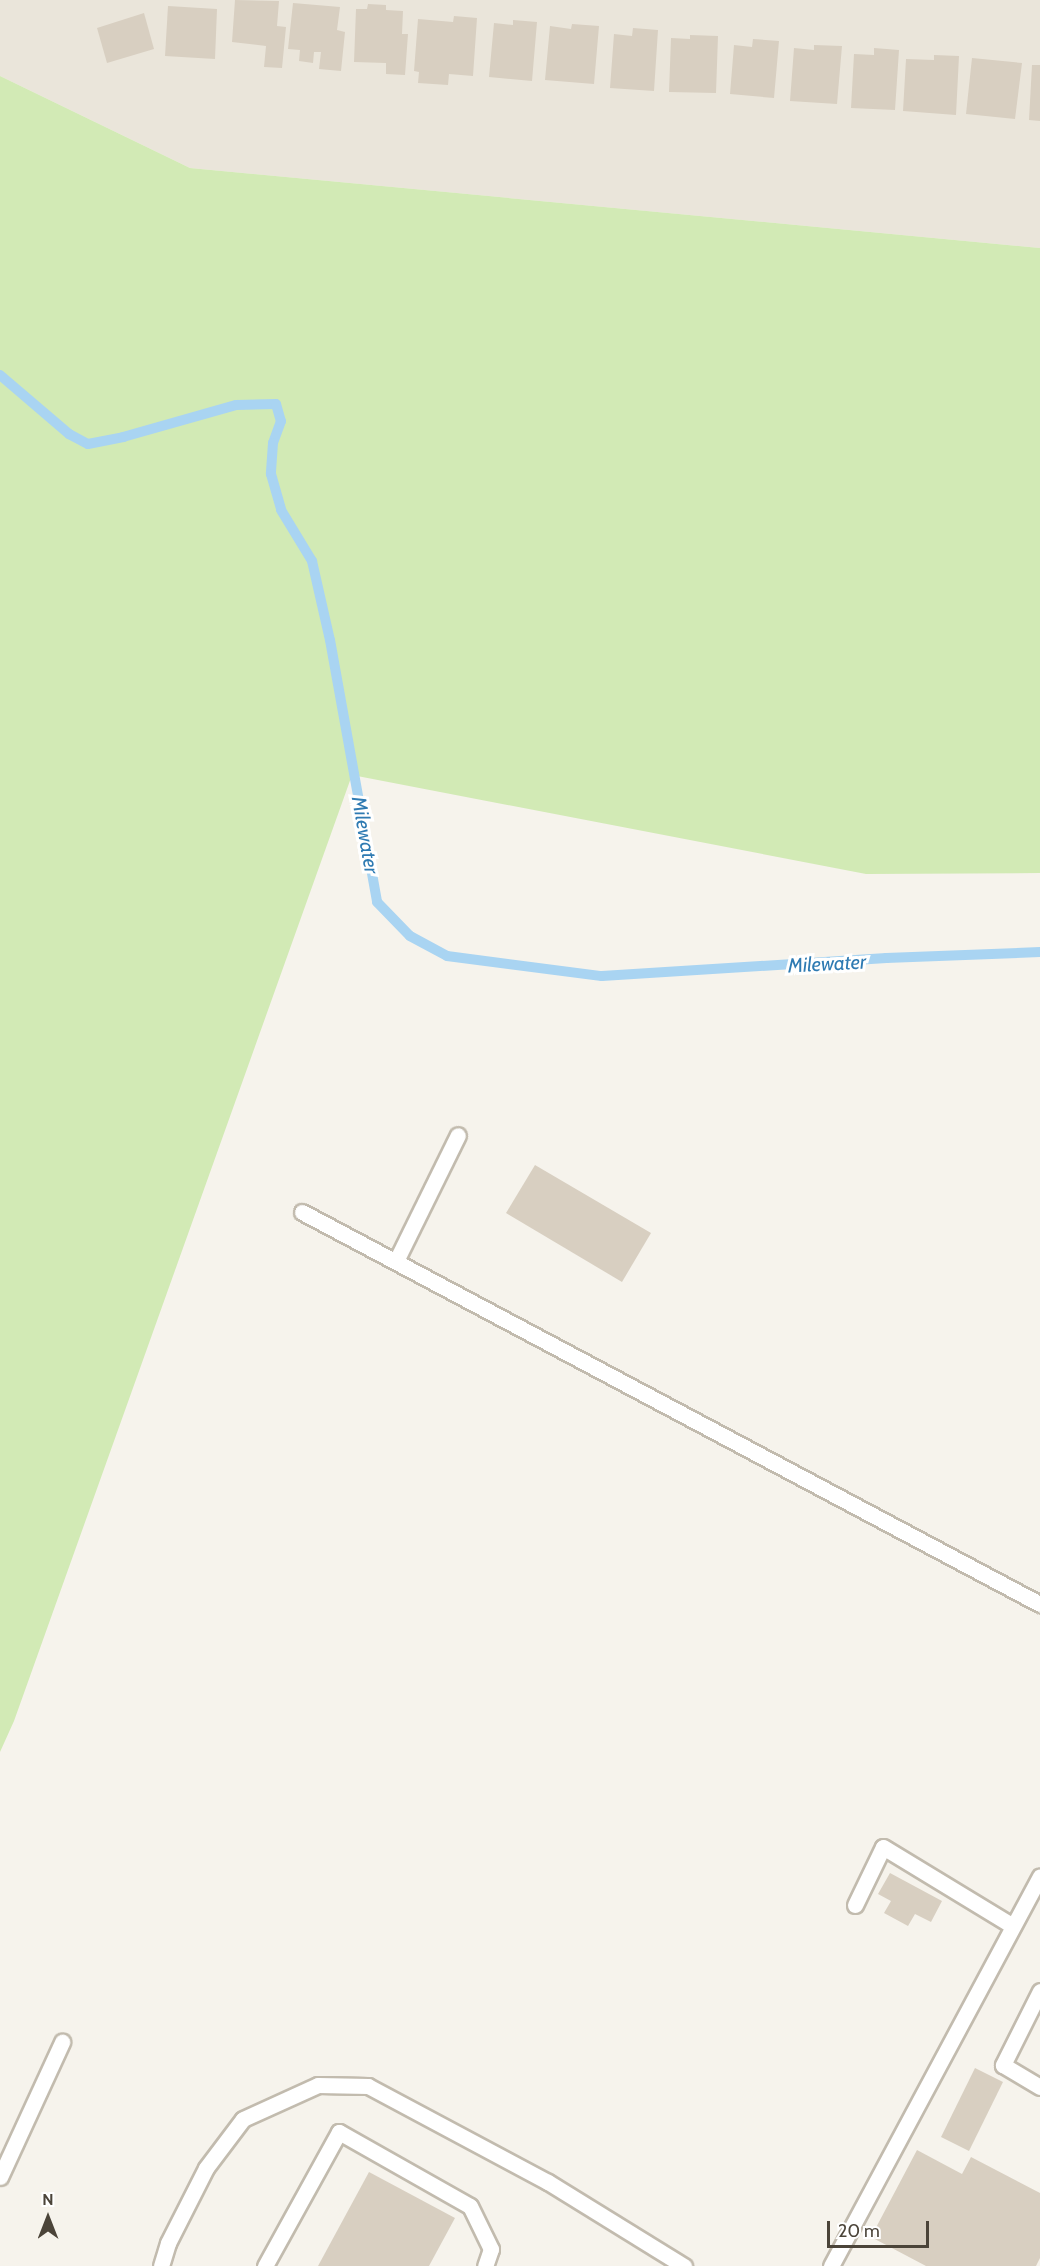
<!DOCTYPE html>
<style>
body{margin:0}
#map{position:relative;width:1040px;height:2266px;overflow:hidden;background:#f6f3ec;font-family:Cabin,sans-serif}
div>[style]{position:absolute}
[style*='--x']{left:calc(var(--x)*1px);top:calc(var(--y)*1px);width:calc(var(--w)*1px);rotate:calc(var(--a)*1deg)}
.residential>*{inset:0;background:#eae5da}
.green>*{inset:0;background:#d2eab5}
.stream>*{height:10px;margin:-5px;padding:0 5px;transform-origin:5px;border-radius:5px;background:#a9d4f2}
.building>*{inset:0;background:#d8cfc1}
.roads{filter:drop-shadow(2px 0 #c2bbae) drop-shadow(-2px 0 #c2bbae) drop-shadow(0 2px #c2bbae) drop-shadow(0 -2px #c2bbae)}
.service>*{height:15px;margin:-7.5px;padding:0 7.5px;transform-origin:7.5px;border-radius:7.5px;background:#fff}
span{translate:-50% -50%;white-space:nowrap;text-align:center;line-height:1.15;-webkit-text-stroke:6px #fff;paint-order:stroke}
.water-label{font-size:20px;color:#2e7ab2;font-style:italic}
.north{position:absolute;left:18px;top:2188px;width:60px;height:60px;-webkit-text-stroke:4px #fff;paint-order:stroke;rotate:0deg;font-size:16px;font-weight:700;line-height:24px;text-align:center;color:#4b4439}
.north::after{content:'';display:block;margin:auto;width:21px;height:27px;background:#4b4439;clip-path:polygon(50% 0,100% 100%,50% 72%,0 100%)}
.scale{position:absolute;left:827px;top:2221px;width:102px;height:27px;box-sizing:border-box;border:3px solid #4b4439;border-top:0;padding-left:8px;font-size:18px;line-height:21px;white-space:nowrap;color:#4b4439;-webkit-text-stroke:4px #fff;paint-order:stroke}
</style>
<div id="map">
<div class="residential">
<div style="clip-path:polygon(0 0,1040px 0,1040px 248px,190px 168px,0 76px)"></div>
</div>
<div class="green">
<div style="clip-path:polygon(0 76px,190px 168px,1040px 248px,1040px 873px,866px 874px,352px 775px,14px 1721px,0 1752px)"></div>
</div>
<div class="stream">
<div style="--x:0;--y:375;--w:91;--a:40.5"></div>
<div style="--x:69;--y:434;--w:21;--a:28"></div>
<div style="--x:88;--y:444;--w:36;--a:-11"></div>
<div style="--x:123;--y:437;--w:117;--a:-15.8"></div>
<div style="--x:236;--y:405;--w:40;--a:-1.4"></div>
<div style="--x:276;--y:404;--w:18;--a:74"></div>
<div style="--x:281;--y:421;--w:23;--a:110"></div>
<div style="--x:273;--y:443;--w:31;--a:94"></div>
<div style="--x:271;--y:474;--w:37;--a:74"></div>
<div style="--x:281;--y:510;--w:60;--a:58.7"></div>
<div style="--x:312;--y:561;--w:81;--a:77.2"></div>
<div style="--x:330;--y:640;--w:266;--a:79.8"></div>
<div style="--x:377;--y:902;--w:47;--a:45.9"></div>
<div style="--x:410;--y:936;--w:42;--a:28.4"></div>
<div style="--x:447;--y:956;--w:156;--a:7.4"></div>
<div style="--x:602;--y:976;--w:285;--a:-3.6"></div>
<div style="--x:886;--y:958;--w:154;--a:-2.2"></div>
</div>
<div class="building">
<div style="clip-path:polygon(235px 0,279px 1px,277px 26px,286px 27px,282px 68px,264px 67px,266px 46px,232px 42px)"></div>
<div style="clip-path:polygon(293px 3px,340px 7px,337px 30px,345px 32px,341px 71px,319px 69px,321px 52px,314px 52px,313px 63px,299px 61px,300px 50px,288px 49px)"></div>
<div style="clip-path:polygon(368px 4px,386px 5px,386px 10px,403px 11px,402px 34px,408px 34px,405px 75px,386px 74px,386px 63px,354px 62px,356px 9px,367px 9px)"></div>
<div style="clip-path:polygon(168px 6px,217px 9px,215px 59px,165px 56px)"></div>
<div style="clip-path:polygon(144px 13px,154px 49px,107px 63px,97px 28px)"></div>
<div style="clip-path:polygon(454px 16px,477px 18px,473px 76px,449px 74px,448px 85px,418px 83px,419px 72px,414px 71px,418px 19px,453px 22px)"></div>
<div style="clip-path:polygon(513px 20px,537px 22px,532px 81px,489px 77px,494px 23px,513px 25px)"></div>
<div style="clip-path:polygon(572px 24px,599px 26px,594px 84px,545px 80px,550px 26px,571px 29px)"></div>
<div style="clip-path:polygon(633px 28px,658px 30px,654px 91px,610px 88px,614px 34px,632px 36px)"></div>
<div style="clip-path:polygon(690px 35px,718px 36px,716px 93px,669px 92px,671px 38px,690px 39px)"></div>
<div style="clip-path:polygon(753px 39px,779px 41px,774px 98px,730px 94px,734px 45px,752px 47px)"></div>
<div style="clip-path:polygon(814px 45px,842px 46px,837px 104px,790px 101px,794px 48px,814px 50px)"></div>
<div style="clip-path:polygon(874px 48px,899px 50px,895px 110px,851px 108px,854px 54px,874px 55px)"></div>
<div style="clip-path:polygon(934px 55px,959px 56px,956px 115px,903px 111px,906px 59px,934px 60px)"></div>
<div style="clip-path:polygon(972px 58px,1022px 63px,1015px 119px,966px 114px)"></div>
<div style="clip-path:polygon(1032px 65px,1040px 65px,1040px 121px,1029px 120px)"></div>
<div style="clip-path:polygon(535px 1165px,651px 1233px,622px 1282px,506px 1213px)"></div>
<div style="clip-path:polygon(890px 1873px,942px 1901px,931px 1922px,915px 1914px,908px 1926px,884px 1913px,891px 1901px,878px 1894px)"></div>
<div style="clip-path:polygon(975px 2068px,1003px 2082px,969px 2151px,941px 2137px)"></div>
<div style="clip-path:polygon(917px 2150px,962px 2174px,971px 2157px,1040px 2193px,1040px 2258px,1036px 2266px,926px 2266px,871px 2237px)"></div>
<div style="clip-path:polygon(369px 2172px,455px 2218px,429px 2266px,318px 2266px)"></div>
</div>
<div class="roads">
<div class="service">
<div style="--x:302;--y:1212;--w:836;--a:27.98"></div>
<div style="--x:396;--y:1261;--w:140;--a:-63.8"></div>
<div style="--x:855;--y:1905;--w:64;--a:-64.2"></div>
<div style="--x:883;--y:1847;--w:152;--a:31.3"></div>
<div style="--x:1040;--y:1991;--w:83;--a:116.6"></div>
<div style="--x:1003;--y:2065;--w:43;--a:30.7"></div>
<div style="--x:0;--y:2177;--w:149;--a:-65.3"></div>
<div style="--x:161;--y:2266;--w:24;--a:-73"></div>
<div style="--x:168;--y:2243;--w:84;--a:-63.1"></div>
<div style="--x:206;--y:2168;--w:61;--a:-52.9"></div>
<div style="--x:243;--y:2119;--w:82;--a:-24.4"></div>
<div style="--x:318;--y:2085;--w:50;--a:1.1"></div>
<div style="--x:368;--y:2086;--w:204;--a:28.1"></div>
<div style="--x:548;--y:2182;--w:160;--a:31.7"></div>
<div style="--x:265;--y:2266;--w:153;--a:-61.1"></div>
<div style="--x:339;--y:2132;--w:150;--a:29.5"></div>
<div style="--x:470;--y:2206;--w:48;--a:64"></div>
<div style="--x:491;--y:2249;--w:18;--a:109"></div>
<div style="--x:831;--y:2266;--w:442;--a:-61.8"></div>
</div>
</div>
<div class="water-label">
<span style="left:365px;top:835px;rotate:80deg">Milewater</span>
<span style="left:827px;top:964px;rotate:-3deg">Milewater</span>
</div>
<div class="north">N</div>
<div class="scale">20 m</div>
</div>
